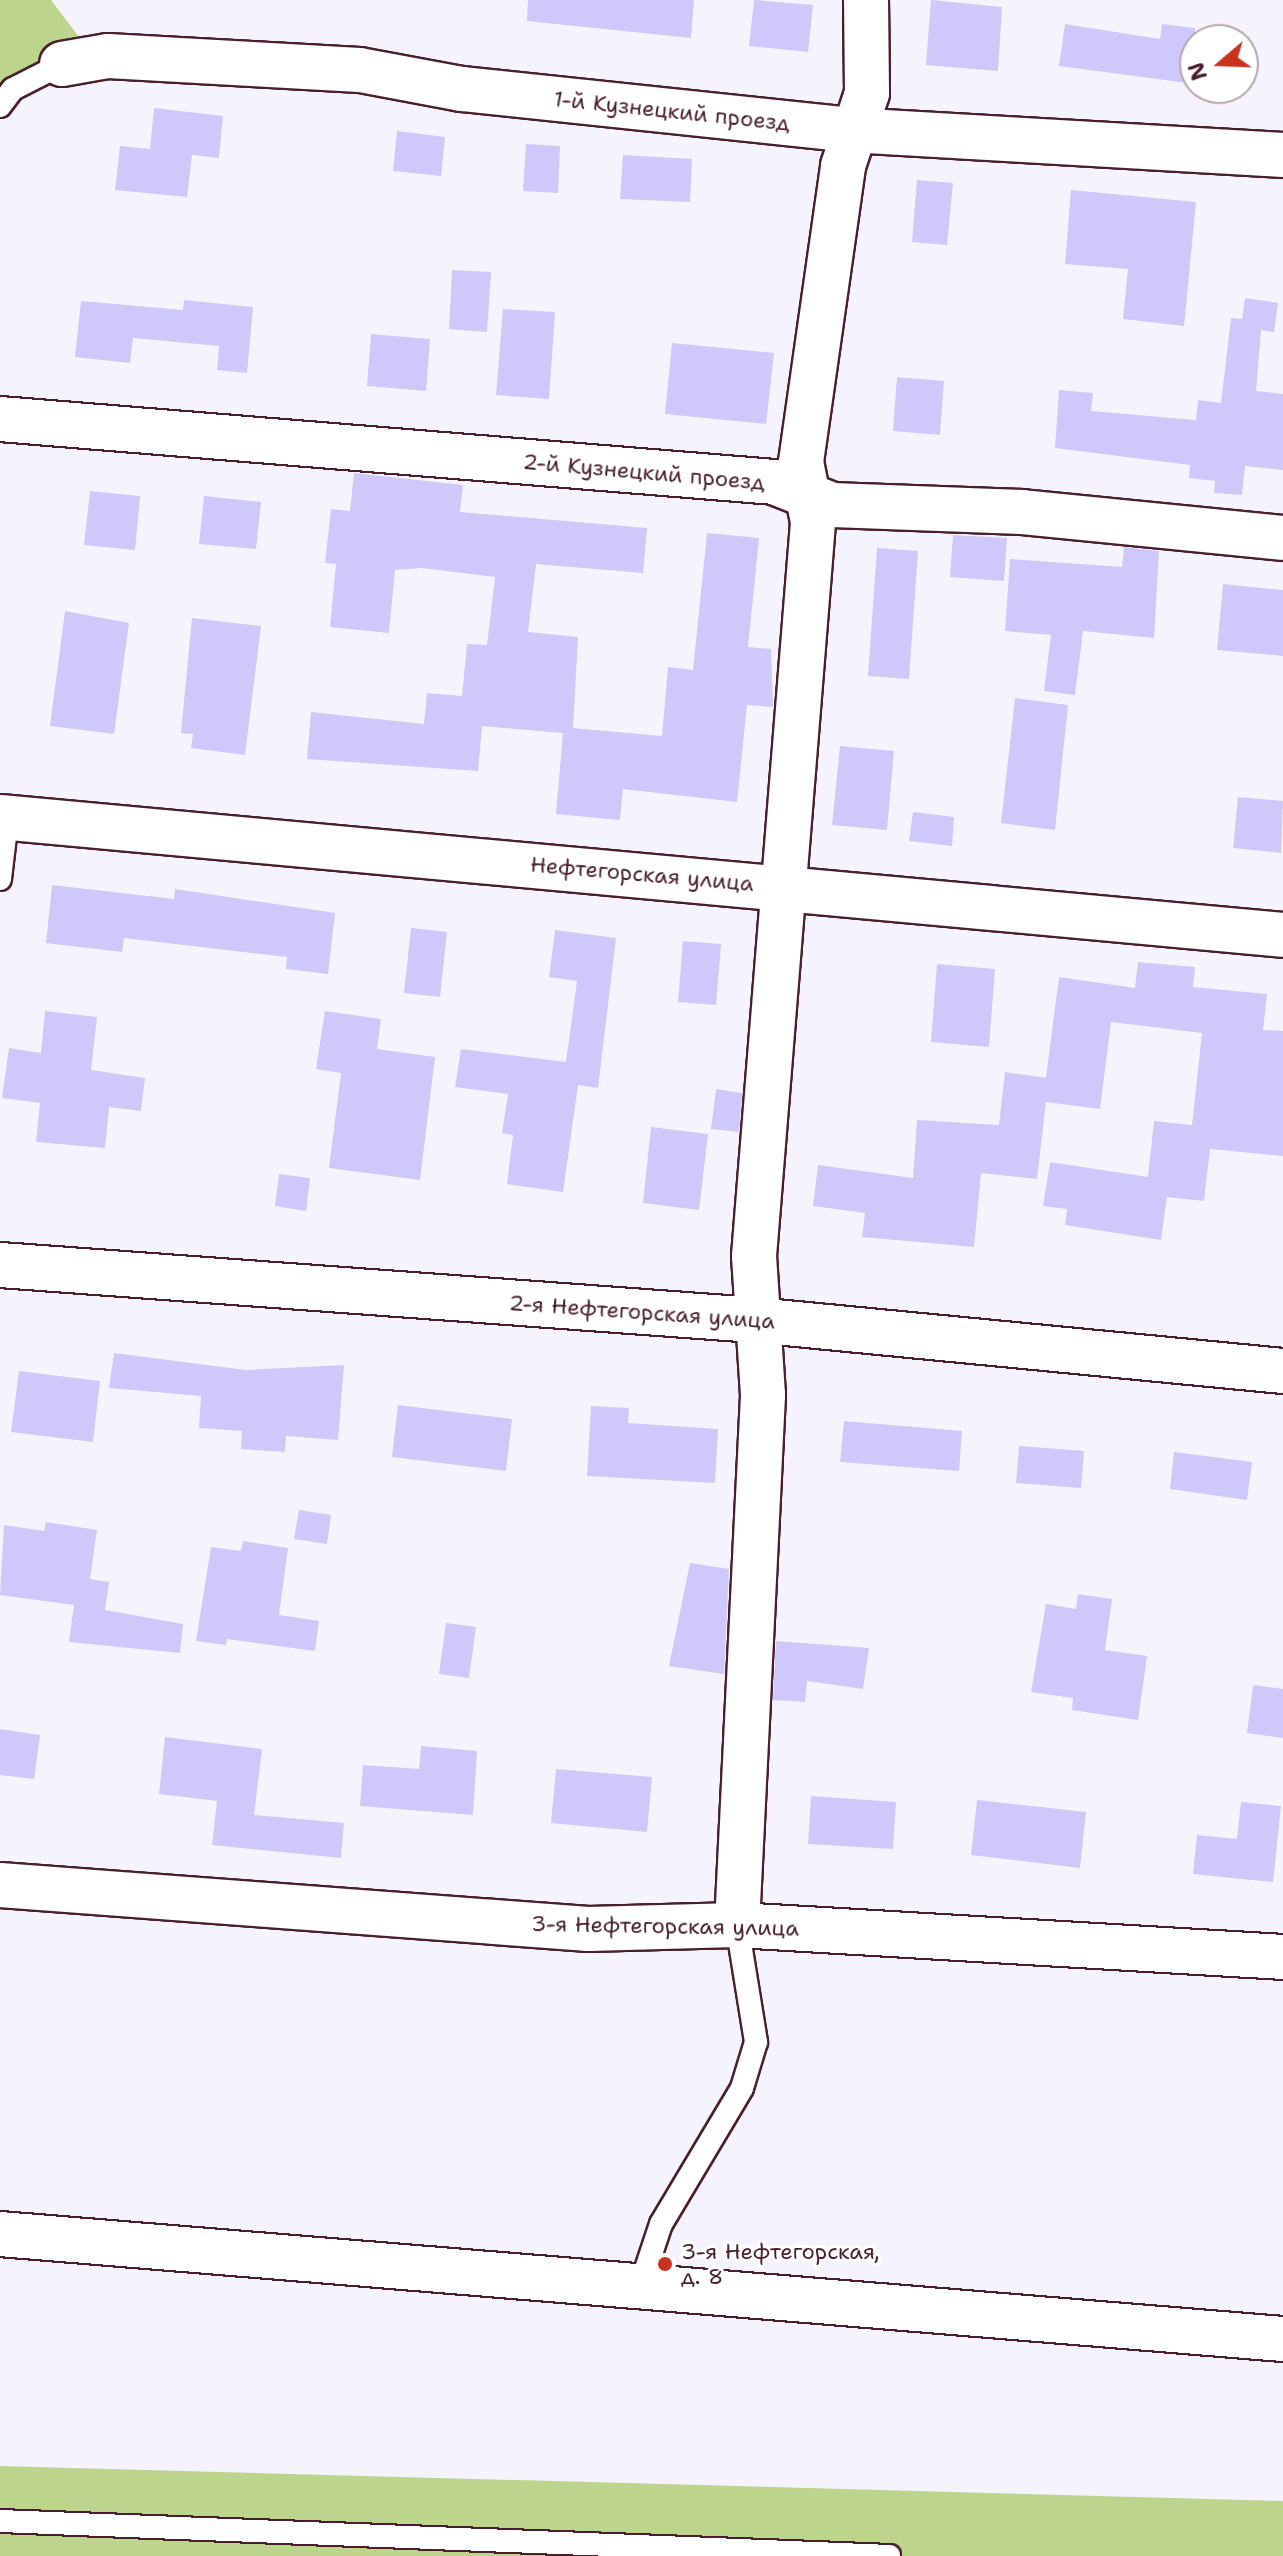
<!DOCTYPE html>
<meta charset="utf-8">
<style>
body{margin:0}
#map{position:relative;width:1283px;height:2556px;overflow:hidden;background:#f5f4fe;font-family:"Shantell Sans",sans-serif}
div>[style]{position:absolute}
[style*='--x']{left:calc(var(--x)*1px);top:calc(var(--y)*1px);width:calc(var(--w)*1px);rotate:calc(var(--a)*1deg)}
.green>*{inset:0;background:#bcd48b}
.building>*{inset:0;background:#cfc8fb}
.roads{filter:drop-shadow(2px 0 #4a1f2b) drop-shadow(-2px 0 #4a1f2b) drop-shadow(0 2px #4a1f2b) drop-shadow(0 -2px #4a1f2b)}
.lane>*{height:22px;margin:-11px;padding:0 11px;transform-origin:11px;border-radius:11px;background:#fff}
.street>*{height:44px;margin:-22px;padding:0 22px;transform-origin:22px;border-radius:22px;background:#fff}
.dots>*{width:22px;height:22px;translate:-50% -50%;box-sizing:border-box;border:4px solid #fff;border-radius:50%}
span{translate:-50% -50%;white-space:nowrap;text-align:center;line-height:1.15;-webkit-text-stroke:6px #fff;paint-order:stroke}
.street-label{font-size:22px;color:#4a1f2b}
.poi-label{font-size:22px;color:#4a1f2b}
.left{translate:0 -50%;text-align:left}
.north{position:absolute;left:1179px;top:24px;width:80px;height:80px;box-sizing:border-box;background:#fff;border:2px solid #b7a5aa;border-radius:50%;rotate:251deg;font-size:22px;font-weight:700;line-height:32px;text-align:center;color:#4a1f2b}
.north::after{content:'';display:block;margin:auto;width:28px;height:36px;background:#c8321e;clip-path:polygon(50% 0,100% 100%,50% 72%,0 100%)}
</style>
<div id="map">
<div class="green">
<div style="clip-path:polygon(0 0,51px 0,79px 37px,0 94px)"></div>
<div style="clip-path:polygon(0 2466px,1283px 2501px,1283px 2556px,0 2556px)"></div>
</div>
<div class="building">
<div style="clip-path:polygon(528px 0,694px 0,691px 38px,527px 21px)"></div>
<div style="clip-path:polygon(754px 0,813px 5px,808px 52px,749px 46px)"></div>
<div style="clip-path:polygon(931px 0,1002px 7px,998px 71px,926px 65px)"></div>
<div style="clip-path:polygon(1065px 24px,1160px 39px,1162px 24px,1195px 28px,1195px 84px,1059px 66px)"></div>
<div style="clip-path:polygon(154px 108px,223px 116px,219px 158px,192px 155px,187px 197px,115px 190px,120px 146px,150px 149px)"></div>
<div style="clip-path:polygon(397px 131px,445px 137px,441px 176px,393px 171px)"></div>
<div style="clip-path:polygon(526px 144px,560px 146px,558px 193px,523px 191px)"></div>
<div style="clip-path:polygon(623px 155px,692px 159px,690px 202px,620px 199px)"></div>
<div style="clip-path:polygon(917px 180px,953px 183px,947px 245px,912px 242px)"></div>
<div style="clip-path:polygon(1071px 190px,1196px 202px,1184px 326px,1123px 319px,1128px 269px,1065px 264px)"></div>
<div style="clip-path:polygon(452px 270px,491px 272px,487px 332px,449px 329px)"></div>
<div style="clip-path:polygon(1245px 298px,1278px 303px,1274px 332px,1261px 330px,1256px 391px,1283px 394px,1283px 470px,1245px 466px,1242px 495px,1214px 493px,1215px 481px,1189px 478px,1190px 465px,1055px 448px,1059px 390px,1093px 393px,1091px 411px,1196px 420px,1198px 400px,1221px 403px,1231px 318px,1242px 319px)"></div>
<div style="clip-path:polygon(184px 300px,253px 307px,247px 373px,217px 370px,219px 346px,133px 338px,130px 363px,75px 357px,81px 301px,183px 310px)"></div>
<div style="clip-path:polygon(503px 309px,555px 312px,549px 399px,496px 395px)"></div>
<div style="clip-path:polygon(371px 334px,430px 339px,426px 391px,367px 386px)"></div>
<div style="clip-path:polygon(672px 343px,774px 353px,766px 424px,665px 414px)"></div>
<div style="clip-path:polygon(897px 377px,944px 381px,940px 435px,893px 431px)"></div>
<div style="clip-path:polygon(354px 473px,463px 485px,460px 512px,647px 528px,643px 573px,536px 564px,528px 632px,578px 637px,573px 728px,662px 736px,668px 667px,693px 670px,707px 533px,759px 538px,748px 647px,771px 649px,773px 707px,747px 705px,737px 802px,623px 789px,620px 820px,556px 814px,563px 733px,482px 726px,478px 771px,307px 759px,311px 712px,424px 724px,427px 693px,462px 696px,467px 644px,487px 645px,495px 577px,422px 568px,395px 570px,389px 633px,330px 627px,336px 564px,325px 563px,331px 509px,350px 511px)"></div>
<div style="clip-path:polygon(90px 491px,140px 496px,135px 550px,84px 545px)"></div>
<div style="clip-path:polygon(204px 496px,261px 502px,256px 549px,199px 544px)"></div>
<div style="clip-path:polygon(953px 535px,1007px 538px,1004px 581px,950px 577px)"></div>
<div style="clip-path:polygon(1124px 547px,1159px 551px,1154px 638px,1083px 631px,1075px 695px,1044px 691px,1051px 635px,1005px 631px,1010px 559px,1122px 567px)"></div>
<div style="clip-path:polygon(877px 548px,918px 551px,909px 679px,868px 676px)"></div>
<div style="clip-path:polygon(1223px 584px,1283px 590px,1283px 656px,1217px 650px)"></div>
<div style="clip-path:polygon(65px 611px,129px 623px,114px 734px,50px 726px)"></div>
<div style="clip-path:polygon(192px 618px,261px 626px,245px 755px,191px 748px,193px 734px,181px 733px)"></div>
<div style="clip-path:polygon(1015px 698px,1068px 705px,1055px 830px,1001px 823px)"></div>
<div style="clip-path:polygon(840px 746px,894px 751px,887px 830px,832px 825px)"></div>
<div style="clip-path:polygon(1238px 797px,1283px 801px,1281px 853px,1233px 848px)"></div>
<div style="clip-path:polygon(913px 812px,954px 817px,952px 846px,909px 841px)"></div>
<div style="clip-path:polygon(52px 885px,174px 899px,175px 889px,335px 913px,328px 974px,286px 969px,287px 957px,124px 938px,122px 952px,46px 943px)"></div>
<div style="clip-path:polygon(411px 928px,447px 932px,440px 997px,404px 993px)"></div>
<div style="clip-path:polygon(555px 930px,616px 938px,598px 1088px,578px 1085px,563px 1192px,507px 1184px,513px 1135px,502px 1133px,508px 1094px,455px 1087px,461px 1049px,566px 1062px,577px 981px,549px 977px)"></div>
<div style="clip-path:polygon(683px 941px,721px 944px,716px 1005px,678px 1002px)"></div>
<div style="clip-path:polygon(1138px 962px,1195px 967px,1193px 987px,1267px 994px,1263px 1030px,1283px 1031px,1283px 1156px,1210px 1149px,1204px 1201px,1167px 1197px,1161px 1240px,1065px 1225px,1067px 1209px,1043px 1206px,1050px 1162px,1148px 1177px,1154px 1121px,1192px 1125px,1202px 1033px,1111px 1022px,1100px 1109px,1046px 1102px,1037px 1179px,981px 1173px,974px 1247px,862px 1237px,865px 1213px,813px 1206px,818px 1165px,913px 1178px,917px 1120px,999px 1125px,1005px 1072px,1046px 1078px,1059px 977px,1135px 988px)"></div>
<div style="clip-path:polygon(937px 964px,995px 969px,989px 1047px,931px 1042px)"></div>
<div style="clip-path:polygon(45px 1011px,97px 1017px,91px 1070px,145px 1078px,141px 1111px,109px 1107px,105px 1148px,36px 1142px,40px 1103px,2px 1098px,9px 1048px,41px 1053px)"></div>
<div style="clip-path:polygon(325px 1011px,381px 1019px,377px 1049px,435px 1057px,420px 1180px,329px 1168px,341px 1073px,316px 1069px)"></div>
<div style="clip-path:polygon(716px 1089px,742px 1093px,739px 1132px,711px 1129px)"></div>
<div style="clip-path:polygon(651px 1127px,708px 1134px,699px 1210px,643px 1203px)"></div>
<div style="clip-path:polygon(279px 1174px,310px 1178px,306px 1211px,275px 1206px)"></div>
<div style="clip-path:polygon(114px 1353px,246px 1370px,344px 1365px,338px 1440px,286px 1436px,285px 1452px,241px 1449px,242px 1431px,199px 1428px,201px 1396px,109px 1388px)"></div>
<div style="clip-path:polygon(19px 1371px,100px 1381px,93px 1442px,11px 1432px)"></div>
<div style="clip-path:polygon(398px 1405px,512px 1419px,506px 1471px,392px 1457px)"></div>
<div style="clip-path:polygon(591px 1406px,629px 1408px,628px 1423px,718px 1429px,715px 1483px,587px 1476px)"></div>
<div style="clip-path:polygon(844px 1421px,962px 1431px,959px 1471px,840px 1462px)"></div>
<div style="clip-path:polygon(1019px 1446px,1084px 1451px,1081px 1488px,1016px 1483px)"></div>
<div style="clip-path:polygon(1174px 1452px,1252px 1462px,1247px 1500px,1170px 1489px)"></div>
<div style="clip-path:polygon(299px 1510px,331px 1515px,327px 1544px,294px 1539px)"></div>
<div style="clip-path:polygon(46px 1522px,97px 1530px,90px 1579px,109px 1582px,105px 1610px,183px 1624px,180px 1653px,69px 1642px,74px 1605px,0 1595px,4px 1525px,44px 1531px)"></div>
<div style="clip-path:polygon(243px 1541px,288px 1548px,279px 1615px,319px 1621px,315px 1651px,227px 1639px,226px 1645px,196px 1641px,211px 1547px,241px 1551px)"></div>
<div style="clip-path:polygon(690px 1563px,729px 1569px,724px 1674px,669px 1666px)"></div>
<div style="clip-path:polygon(1078px 1594px,1112px 1599px,1105px 1650px,1147px 1656px,1138px 1720px,1072px 1710px,1073px 1698px,1031px 1692px,1046px 1604px,1076px 1609px)"></div>
<div style="clip-path:polygon(446px 1623px,476px 1627px,469px 1678px,439px 1674px)"></div>
<div style="clip-path:polygon(776px 1641px,869px 1648px,863px 1689px,807px 1681px,805px 1702px,773px 1700px)"></div>
<div style="clip-path:polygon(1253px 1685px,1283px 1689px,1283px 1738px,1247px 1733px)"></div>
<div style="clip-path:polygon(0 1729px,40px 1735px,34px 1779px,0 1775px)"></div>
<div style="clip-path:polygon(165px 1737px,262px 1749px,254px 1815px,344px 1823px,341px 1858px,212px 1845px,217px 1801px,159px 1794px)"></div>
<div style="clip-path:polygon(421px 1746px,477px 1751px,473px 1815px,360px 1806px,363px 1765px,419px 1769px)"></div>
<div style="clip-path:polygon(556px 1769px,652px 1777px,647px 1832px,551px 1823px)"></div>
<div style="clip-path:polygon(811px 1796px,896px 1802px,893px 1849px,808px 1844px)"></div>
<div style="clip-path:polygon(977px 1800px,1086px 1812px,1080px 1868px,971px 1855px)"></div>
<div style="clip-path:polygon(1241px 1802px,1281px 1806px,1273px 1882px,1193px 1874px,1197px 1835px,1237px 1839px)"></div>
</div>
<div class="roads">
<div class="lane">
<div style="--x:0;--y:106;--w:21;--a:-53"></div>
<div style="--x:13;--y:89;--w:55;--a:-27"></div>
<div style="--x:0;--y:879;--w:60;--a:-83.3"></div>
<div style="--x:640;--y:2287;--w:66;--a:-71.6"></div>
<div style="--x:661;--y:2224;--w:158;--a:-59.2"></div>
<div style="--x:742;--y:2088;--w:48;--a:-73.1"></div>
<div style="--x:756;--y:2042;--w:119;--a:-99.2"></div>
<div style="--x:0;--y:2521;--w:890;--a:2.25"></div>
</div>
<div class="street">
<div style="--x:62;--y:64;--w:47;--a:-9.9"></div>
<div style="--x:108;--y:56;--w:252;--a:3.2"></div>
<div style="--x:360;--y:70;--w:104;--a:10.6"></div>
<div style="--x:462;--y:89;--w:390;--a:6"></div>
<div style="--x:850;--y:130;--w:434;--a:3.3"></div>
<div style="--x:0;--y:419;--w:777;--a:4.65"></div>
<div style="--x:774;--y:482;--w:62;--a:21.6"></div>
<div style="--x:832;--y:505;--w:190;--a:2.1"></div>
<div style="--x:1022;--y:512;--w:262;--a:5.7"></div>
<div style="--x:0;--y:817;--w:1288;--a:5.25"></div>
<div style="--x:0;--y:1265;--w:757;--a:4.17"></div>
<div style="--x:755;--y:1320;--w:530;--a:5.52"></div>
<div style="--x:0;--y:1885;--w:590;--a:4.28"></div>
<div style="--x:588;--y:1929;--w:149;--a:-1.5"></div>
<div style="--x:737;--y:1925;--w:547;--a:3.35"></div>
<div style="--x:737;--y:1925;--w:531;--a:-87.19"></div>
<div style="--x:763;--y:1395;--w:139;--a:-93.7"></div>
<div style="--x:754;--y:1256;--w:736;--a:-85.4"></div>
<div style="--x:813;--y:522;--w:61;--a:-101.3"></div>
<div style="--x:801;--y:462;--w:299;--a:-81.9"></div>
<div style="--x:843;--y:166;--w:77;--a:-71.8"></div>
<div style="--x:867;--y:93;--w:93;--a:-90.6"></div>
<div style="--x:0;--y:2234;--w:1287;--a:4.68"></div>
</div>
</div>
<div class="dots">
<div style="left:665px;top:2264px;background:#c8321e"></div>
</div>
<div class="street-label">
<span style="left:672px;top:111px;rotate:6deg">1-й Кузнецкий проезд</span>
<span style="left:644px;top:472px;rotate:5deg">2-й Кузнецкий проезд</span>
<span style="left:642px;top:874px;rotate:5deg">Нефтегорская улица</span>
<span style="left:642px;top:1312px;rotate:4deg">2-я Нефтегорская улица</span>
<span style="left:665px;top:1926px;rotate:1deg">3-я Нефтегорская улица</span>
</div>
<div class="poi-label">
<span class="left" style="left:681px;top:2264px">3-я Нефтегорская,<br>д. 8</span>
</div>
<div class="north">N</div>
</div>
